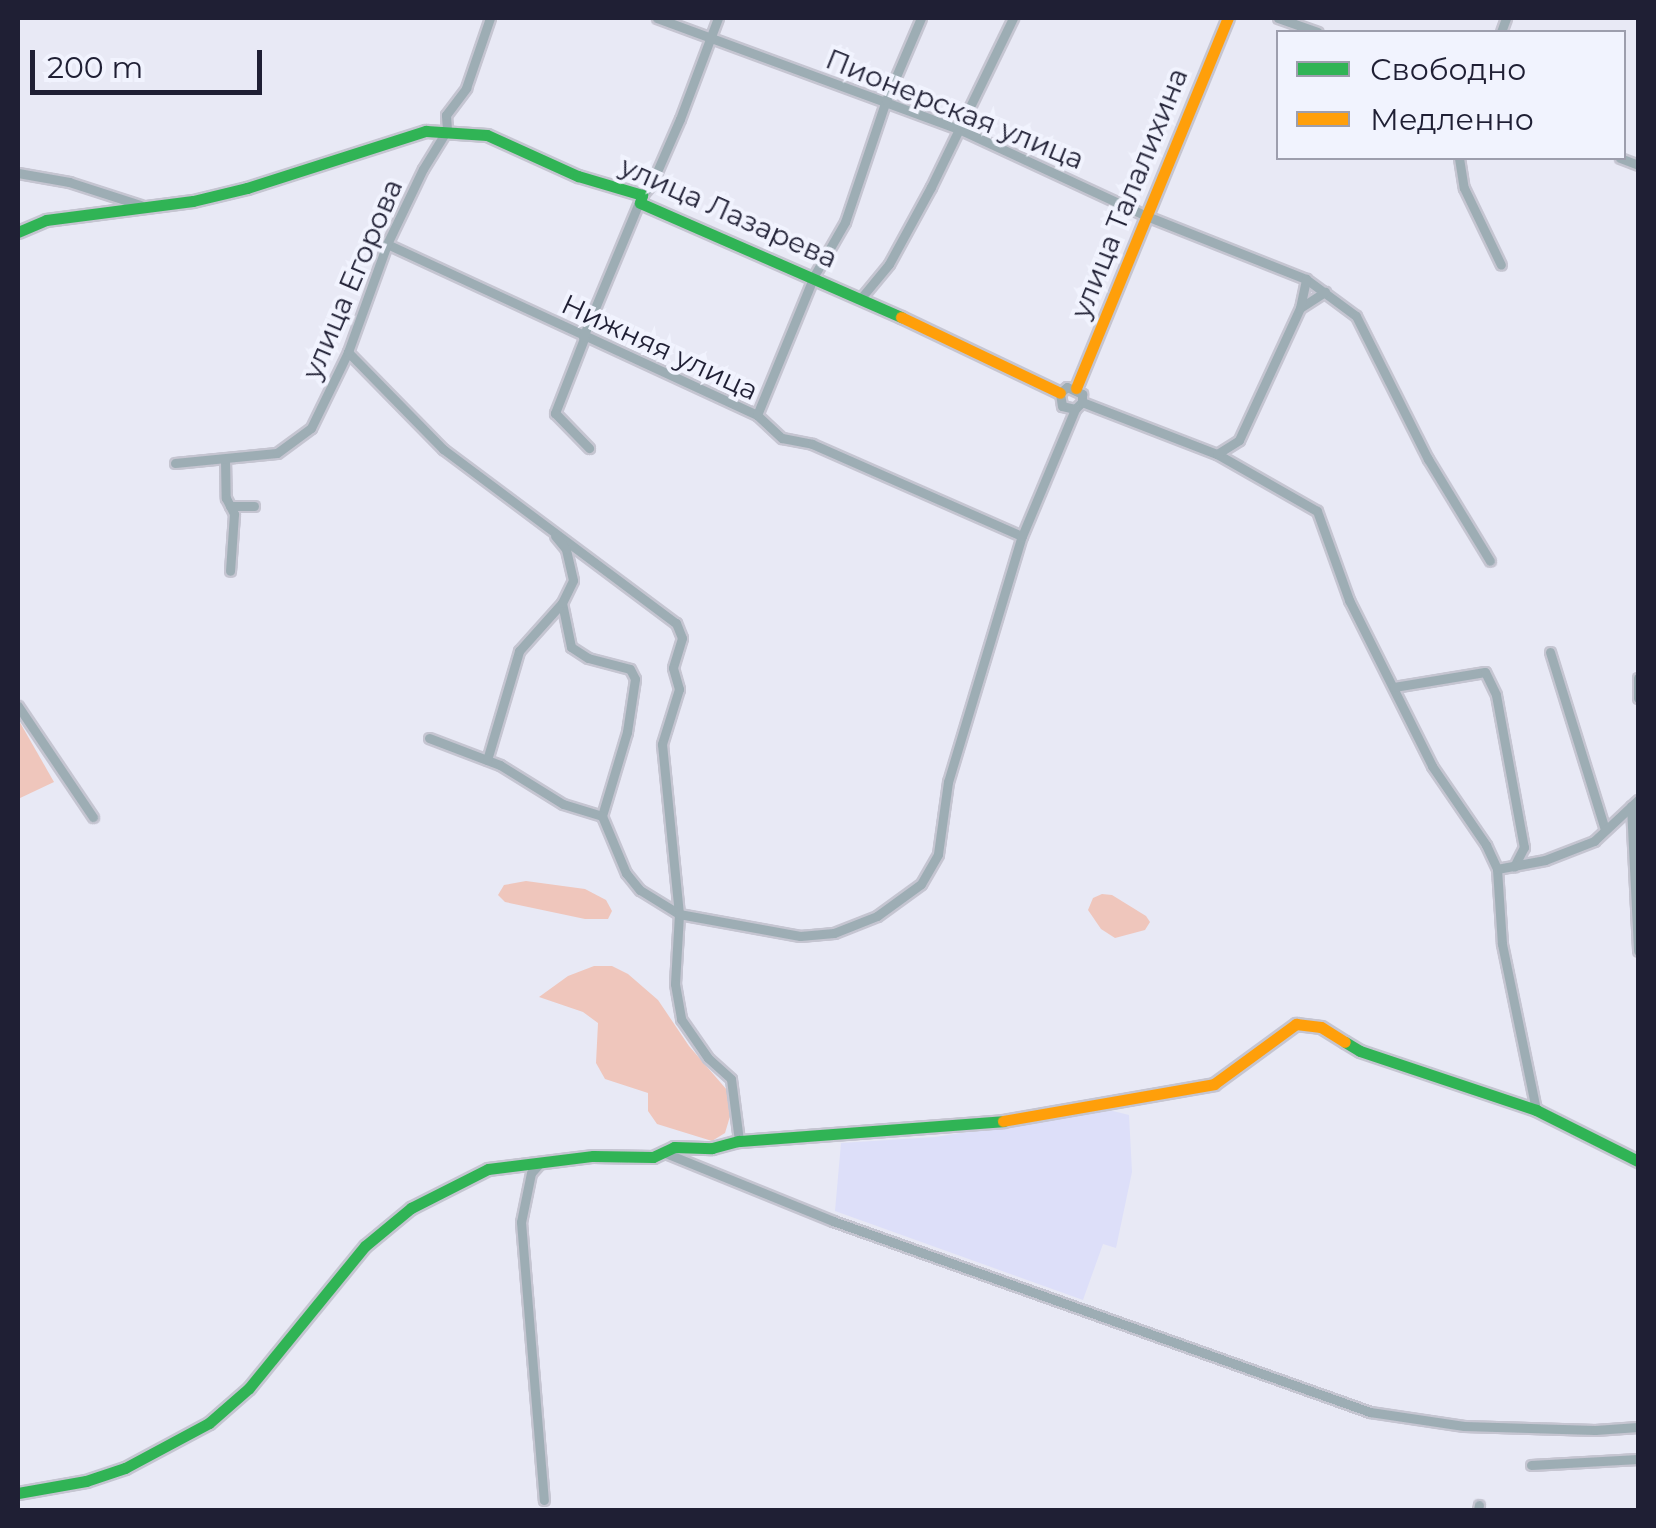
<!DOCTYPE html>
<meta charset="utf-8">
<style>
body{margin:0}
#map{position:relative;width:1656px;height:1528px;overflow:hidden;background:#e8e9f5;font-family:Montserrat,sans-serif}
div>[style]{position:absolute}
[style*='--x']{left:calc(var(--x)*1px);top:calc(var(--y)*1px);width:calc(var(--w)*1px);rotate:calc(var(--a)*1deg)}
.built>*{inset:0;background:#dddff9}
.green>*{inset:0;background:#efc6bc}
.roads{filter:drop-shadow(2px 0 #c5c5d1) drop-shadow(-2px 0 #c5c5d1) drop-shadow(0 2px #c5c5d1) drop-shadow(0 -2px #c5c5d1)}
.street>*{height:9px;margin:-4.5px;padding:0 4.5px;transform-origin:4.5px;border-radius:4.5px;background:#9dadb4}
.fast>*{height:11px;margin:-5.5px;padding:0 5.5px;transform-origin:5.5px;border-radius:5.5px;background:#30b455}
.slow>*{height:11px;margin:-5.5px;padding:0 5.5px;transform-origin:5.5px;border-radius:5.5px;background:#ff9f0a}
span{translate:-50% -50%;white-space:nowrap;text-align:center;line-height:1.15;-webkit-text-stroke:8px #f1f3fe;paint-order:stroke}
.street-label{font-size:28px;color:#1f1f34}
.frame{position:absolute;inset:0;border:20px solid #1f1f34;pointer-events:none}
.legend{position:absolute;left:1276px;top:30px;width:350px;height:130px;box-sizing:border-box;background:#f1f3fe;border:2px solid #9d9ead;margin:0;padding:12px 18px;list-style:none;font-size:30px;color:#1f1f34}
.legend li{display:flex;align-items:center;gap:20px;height:50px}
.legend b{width:50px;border:2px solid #9d9ead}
.scale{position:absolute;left:30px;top:50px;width:232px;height:45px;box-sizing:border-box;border:5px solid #1f1f34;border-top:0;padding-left:12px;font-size:30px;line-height:35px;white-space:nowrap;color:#1f1f34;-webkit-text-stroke:8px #f1f3fe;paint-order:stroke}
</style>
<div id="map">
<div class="built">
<div style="clip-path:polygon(1109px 1110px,1129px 1115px,1132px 1172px,1116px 1248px,1103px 1244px,1083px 1300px,835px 1211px,841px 1143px,935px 1137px)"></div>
</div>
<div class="green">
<div style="clip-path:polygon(18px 719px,54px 782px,18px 799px)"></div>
<div style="clip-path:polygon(526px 881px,585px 889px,606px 900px,612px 911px,608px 919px,585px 919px,505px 902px,498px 895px,504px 885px)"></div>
<div style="clip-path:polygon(1102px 894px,1112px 895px,1146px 916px,1150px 922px,1145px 930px,1115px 938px,1101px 929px,1088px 910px,1093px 898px)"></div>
<div style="clip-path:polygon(594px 966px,612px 966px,628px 974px,658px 1000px,689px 1046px,727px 1090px,731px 1113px,725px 1133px,712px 1141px,657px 1124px,648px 1111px,648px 1093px,605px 1079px,596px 1063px,598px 1023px,583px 1012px,539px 997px,568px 976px)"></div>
</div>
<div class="roads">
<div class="street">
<div style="--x:657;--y:18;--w:324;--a:20.2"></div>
<div style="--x:961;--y:130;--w:202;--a:24.9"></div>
<div style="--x:1144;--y:215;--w:174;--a:21.6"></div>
<div style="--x:1306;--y:279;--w:62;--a:36.5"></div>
<div style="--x:1356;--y:316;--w:160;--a:63.3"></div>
<div style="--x:1428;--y:459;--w:119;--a:58.7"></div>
<div style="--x:1278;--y:18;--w:42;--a:19.3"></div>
<div style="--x:1501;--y:32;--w:15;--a:-70"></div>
<div style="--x:1459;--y:158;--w:30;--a:81"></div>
<div style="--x:1464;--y:188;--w:85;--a:64.3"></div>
<div style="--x:1620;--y:158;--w:19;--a:21"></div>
<div style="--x:18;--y:173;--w:52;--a:10"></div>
<div style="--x:69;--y:182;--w:75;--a:17.9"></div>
<div style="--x:387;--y:244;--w:408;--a:24.8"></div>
<div style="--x:757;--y:415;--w:34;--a:43"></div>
<div style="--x:782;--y:438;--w:31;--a:11"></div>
<div style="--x:812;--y:444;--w:229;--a:23.7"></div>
<div style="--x:861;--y:298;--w:44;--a:-50.5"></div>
<div style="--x:889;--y:264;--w:88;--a:-61.4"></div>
<div style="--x:931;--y:187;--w:188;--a:-64.1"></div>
<div style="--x:1300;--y:308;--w:30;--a:-33"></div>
<div style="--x:585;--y:336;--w:83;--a:111.3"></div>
<div style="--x:555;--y:413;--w:49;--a:45.8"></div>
<div style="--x:583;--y:337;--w:154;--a:-67.4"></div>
<div style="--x:642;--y:195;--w:16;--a:-50"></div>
<div style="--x:652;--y:183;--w:70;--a:-66.4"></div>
<div style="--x:680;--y:119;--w:108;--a:-69.4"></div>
<div style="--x:348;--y:352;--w:136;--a:45.6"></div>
<div style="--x:443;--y:449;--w:291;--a:36.8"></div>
<div style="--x:676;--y:623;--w:16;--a:68"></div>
<div style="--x:682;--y:638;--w:31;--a:107"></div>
<div style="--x:673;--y:668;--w:22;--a:74"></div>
<div style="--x:679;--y:689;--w:58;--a:107.2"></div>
<div style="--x:662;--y:744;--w:171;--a:84.3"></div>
<div style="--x:679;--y:914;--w:70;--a:93.3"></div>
<div style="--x:675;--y:984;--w:36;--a:80"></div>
<div style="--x:681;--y:1019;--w:47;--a:55.3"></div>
<div style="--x:708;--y:1058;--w:31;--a:42"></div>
<div style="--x:731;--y:1079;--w:63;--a:82.6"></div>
<div style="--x:1067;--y:387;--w:17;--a:25"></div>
<div style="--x:1082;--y:394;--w:8;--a:90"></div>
<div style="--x:1082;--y:402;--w:10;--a:135"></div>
<div style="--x:1075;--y:409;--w:13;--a:-167"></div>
<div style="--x:1062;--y:406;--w:13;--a:-99"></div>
<div style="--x:1060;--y:393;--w:9;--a:-41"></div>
<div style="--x:1082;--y:402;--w:145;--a:21.1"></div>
<div style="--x:1217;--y:454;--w:115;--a:29.7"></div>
<div style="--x:1317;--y:511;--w:95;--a:70.2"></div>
<div style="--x:1349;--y:600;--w:186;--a:63.4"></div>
<div style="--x:1432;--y:766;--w:96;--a:55.6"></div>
<div style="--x:1486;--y:845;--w:26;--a:65"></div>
<div style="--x:1497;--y:869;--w:75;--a:86.2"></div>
<div style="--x:1502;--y:944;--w:169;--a:78.4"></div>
<div style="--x:757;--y:415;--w:150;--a:-67.7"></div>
<div style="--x:814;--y:276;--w:62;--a:-60.1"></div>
<div style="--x:845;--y:222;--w:129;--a:-71.4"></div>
<div style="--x:886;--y:100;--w:89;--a:-66.9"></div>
<div style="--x:1217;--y:454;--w:26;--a:-32"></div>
<div style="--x:1239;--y:440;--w:145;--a:-65.2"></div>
<div style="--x:1300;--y:308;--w:30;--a:-78"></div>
<div style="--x:225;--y:459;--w:39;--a:89"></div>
<div style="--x:226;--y:498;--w:18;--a:63"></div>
<div style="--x:234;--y:514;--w:57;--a:94"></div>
<div style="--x:175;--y:463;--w:102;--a:-5.6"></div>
<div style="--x:277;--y:453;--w:42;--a:-36.3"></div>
<div style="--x:311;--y:428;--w:85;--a:-64"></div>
<div style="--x:348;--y:352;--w:115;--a:-70.1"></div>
<div style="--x:387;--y:244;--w:83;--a:-64.4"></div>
<div style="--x:423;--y:169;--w:46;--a:-58.4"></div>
<div style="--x:447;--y:130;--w:15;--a:-94"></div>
<div style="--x:446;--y:115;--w:34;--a:-53"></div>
<div style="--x:466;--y:88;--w:74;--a:-71.1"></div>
<div style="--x:230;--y:506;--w:24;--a:0"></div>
<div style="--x:562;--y:603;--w:45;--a:78.4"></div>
<div style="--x:571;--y:647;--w:20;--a:33"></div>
<div style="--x:588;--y:658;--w:43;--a:14.7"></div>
<div style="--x:630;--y:669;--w:11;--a:63"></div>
<div style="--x:635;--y:679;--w:54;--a:98.6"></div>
<div style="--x:627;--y:732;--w:88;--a:106.6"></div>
<div style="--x:1550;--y:652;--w:186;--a:72.8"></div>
<div style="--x:1638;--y:678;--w:20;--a:90"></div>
<div style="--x:1394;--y:687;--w:92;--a:-9.4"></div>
<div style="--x:1485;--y:672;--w:25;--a:64"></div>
<div style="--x:1496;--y:695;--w:155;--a:79.6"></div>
<div style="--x:1524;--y:847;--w:22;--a:117"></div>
<div style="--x:18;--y:706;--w:134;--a:56"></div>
<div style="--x:429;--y:738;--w:76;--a:20.8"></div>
<div style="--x:500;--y:765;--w:74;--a:31.8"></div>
<div style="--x:563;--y:804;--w:41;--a:17.1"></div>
<div style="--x:602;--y:816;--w:62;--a:67.2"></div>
<div style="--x:626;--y:873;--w:22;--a:51"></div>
<div style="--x:640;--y:890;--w:46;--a:31.6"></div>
<div style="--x:679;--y:914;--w:123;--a:10.3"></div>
<div style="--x:800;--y:936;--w:34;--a:-5"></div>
<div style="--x:834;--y:933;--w:46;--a:-21.6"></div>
<div style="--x:877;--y:916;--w:54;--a:-36"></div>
<div style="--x:921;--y:884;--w:34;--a:-60"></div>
<div style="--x:938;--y:854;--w:73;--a:-82.1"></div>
<div style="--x:948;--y:782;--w:257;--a:-73.3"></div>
<div style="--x:1022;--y:536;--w:138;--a:-67.3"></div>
<div style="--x:487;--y:760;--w:114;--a:-73.6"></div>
<div style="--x:519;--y:651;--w:64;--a:-48.1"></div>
<div style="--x:562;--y:603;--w:25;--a:-64"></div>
<div style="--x:573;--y:580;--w:32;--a:-103"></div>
<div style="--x:566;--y:549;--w:17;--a:-130"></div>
<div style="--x:1631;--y:806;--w:145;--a:87.2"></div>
<div style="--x:1497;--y:869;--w:49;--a:-10.6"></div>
<div style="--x:1545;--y:860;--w:53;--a:-21.2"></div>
<div style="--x:1594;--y:841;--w:60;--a:-43"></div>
<div style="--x:663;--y:1152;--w:183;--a:22.1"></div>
<div style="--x:833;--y:1221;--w:570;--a:19.58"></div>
<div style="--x:1370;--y:1412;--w:95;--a:8.5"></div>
<div style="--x:1464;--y:1426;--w:131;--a:1.7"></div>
<div style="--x:1595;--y:1430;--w:43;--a:-4"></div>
<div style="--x:540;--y:1163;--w:13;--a:132"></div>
<div style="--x:531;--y:1173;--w:50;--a:101.5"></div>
<div style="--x:521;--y:1222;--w:279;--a:85.3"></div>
<div style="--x:1531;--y:1465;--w:107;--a:-3.2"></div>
<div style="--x:1478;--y:1510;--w:5;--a:-79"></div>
</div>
<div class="fast">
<div style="--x:18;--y:232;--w:30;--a:-23"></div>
<div style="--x:46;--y:220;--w:148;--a:-7.4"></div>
<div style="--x:193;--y:201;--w:56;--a:-13.5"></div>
<div style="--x:247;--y:188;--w:188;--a:-17.7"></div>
<div style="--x:426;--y:131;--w:61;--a:3.8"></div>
<div style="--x:487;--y:135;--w:100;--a:24.3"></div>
<div style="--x:578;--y:176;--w:67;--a:16.5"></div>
<div style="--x:642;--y:195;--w:8;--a:104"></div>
<div style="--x:640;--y:203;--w:285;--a:23.6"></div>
<div style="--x:1345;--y:1042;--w:17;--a:31"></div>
<div style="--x:1360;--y:1051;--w:186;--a:18.5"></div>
<div style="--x:1536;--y:1110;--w:114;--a:26.6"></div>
<div style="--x:18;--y:1493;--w:69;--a:-10"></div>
<div style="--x:86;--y:1481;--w:41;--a:-18.4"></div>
<div style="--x:125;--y:1468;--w:95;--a:-28.2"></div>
<div style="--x:209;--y:1423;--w:53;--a:-41.2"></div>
<div style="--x:249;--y:1388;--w:183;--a:-50.8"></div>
<div style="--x:365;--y:1246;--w:60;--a:-39.6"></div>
<div style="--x:411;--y:1208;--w:86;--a:-26.9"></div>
<div style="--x:488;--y:1169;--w:106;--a:-7.1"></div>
<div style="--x:593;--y:1156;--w:60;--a:1"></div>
<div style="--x:653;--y:1157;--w:23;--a:-25"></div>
<div style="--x:674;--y:1147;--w:38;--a:2"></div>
<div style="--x:712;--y:1148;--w:28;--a:-15"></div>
<div style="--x:739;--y:1141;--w:265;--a:-4.3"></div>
</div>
<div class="slow">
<div style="--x:901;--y:317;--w:176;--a:25.5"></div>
<div style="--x:1076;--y:388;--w:400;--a:-67.7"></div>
<div style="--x:1003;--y:1121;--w:214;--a:-9.9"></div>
<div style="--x:1214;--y:1084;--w:102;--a:-36.2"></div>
<div style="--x:1296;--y:1024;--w:25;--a:7"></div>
<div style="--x:1321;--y:1027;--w:28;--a:32"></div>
</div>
</div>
<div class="street-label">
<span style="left:955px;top:109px;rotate:22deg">Пионерская улица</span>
<span style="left:1129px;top:193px;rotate:-68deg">улица Талалихина</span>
<span style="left:729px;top:212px;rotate:24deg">улица Лазарева</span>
<span style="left:352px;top:279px;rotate:-67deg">улица Егорова</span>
<span style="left:660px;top:347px;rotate:25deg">Нижняя улица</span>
</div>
<div class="frame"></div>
<ul class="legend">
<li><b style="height:12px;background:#30b455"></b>Свободно</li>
<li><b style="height:12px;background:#ff9f0a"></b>Медленно</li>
</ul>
<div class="scale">200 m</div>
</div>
